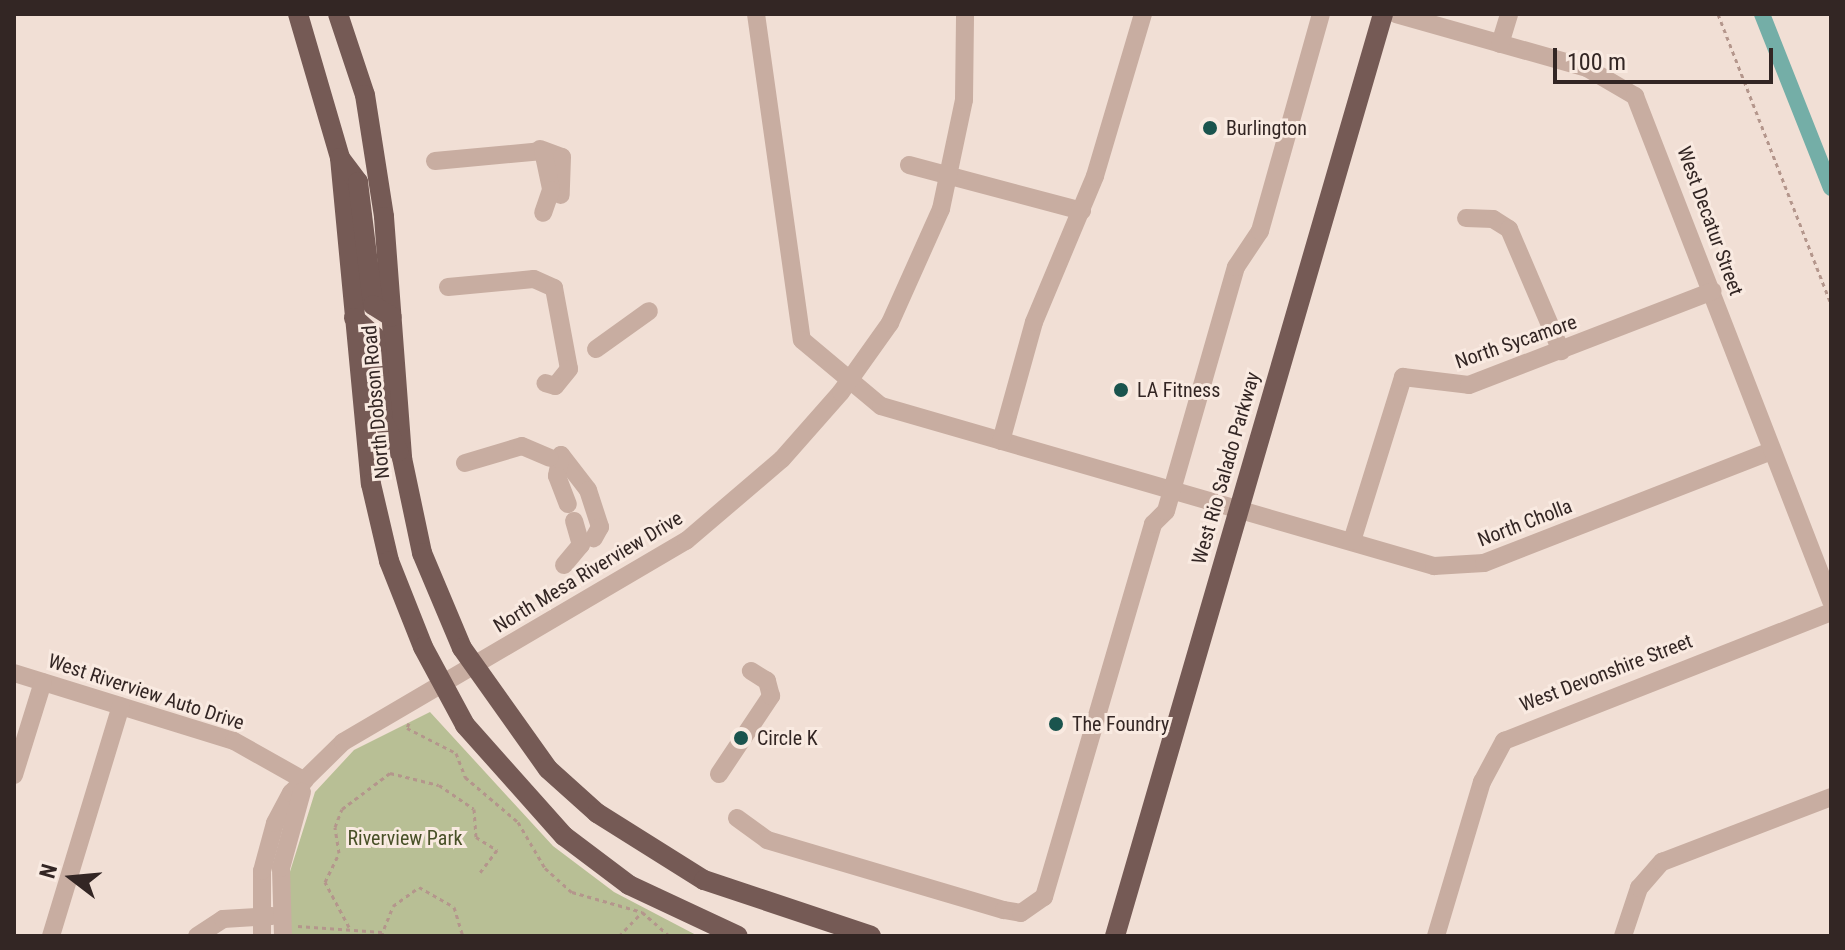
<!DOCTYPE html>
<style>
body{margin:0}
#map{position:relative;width:1845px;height:950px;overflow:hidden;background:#f1dfd5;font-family:"Roboto Condensed",sans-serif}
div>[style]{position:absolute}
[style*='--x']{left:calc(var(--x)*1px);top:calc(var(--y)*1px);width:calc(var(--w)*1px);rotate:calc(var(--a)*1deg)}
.green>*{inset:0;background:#b8bf95}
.canal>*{height:16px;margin:-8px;padding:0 8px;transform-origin:8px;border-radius:8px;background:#74aea7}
.path>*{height:3px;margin-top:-1.5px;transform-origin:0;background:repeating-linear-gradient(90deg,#b4968c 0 4px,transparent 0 8px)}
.minor>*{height:18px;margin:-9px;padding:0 9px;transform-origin:9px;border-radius:9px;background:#c8ada1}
.major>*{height:20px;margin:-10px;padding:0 10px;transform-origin:10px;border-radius:10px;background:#755a55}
.dots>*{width:22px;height:22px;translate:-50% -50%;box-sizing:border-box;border:4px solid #f9eae1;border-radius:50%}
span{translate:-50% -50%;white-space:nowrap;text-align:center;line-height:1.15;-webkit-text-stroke:6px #f9eae1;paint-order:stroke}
.poi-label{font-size:20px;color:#332624}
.left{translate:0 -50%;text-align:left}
.street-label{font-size:20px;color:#332624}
.park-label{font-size:20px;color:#495128}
.frame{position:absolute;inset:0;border:16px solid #332624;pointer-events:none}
.north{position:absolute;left:32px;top:838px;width:80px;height:80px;-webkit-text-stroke:6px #f9eae1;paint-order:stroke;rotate:286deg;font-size:22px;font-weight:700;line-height:32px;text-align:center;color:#332624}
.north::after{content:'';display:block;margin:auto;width:28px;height:36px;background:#332624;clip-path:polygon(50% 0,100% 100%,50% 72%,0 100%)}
.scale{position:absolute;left:1553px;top:48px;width:220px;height:36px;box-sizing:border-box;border:4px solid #332624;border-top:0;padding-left:10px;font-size:24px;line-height:28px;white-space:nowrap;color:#332624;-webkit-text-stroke:6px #f9eae1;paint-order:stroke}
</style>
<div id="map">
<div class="green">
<div style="clip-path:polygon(430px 712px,553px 846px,614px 892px,698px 936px,291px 936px,288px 878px,315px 792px,354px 750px)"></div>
</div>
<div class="canal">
<div style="--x:1762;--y:14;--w:187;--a:68.4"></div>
</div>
<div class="path">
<div style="--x:1718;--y:14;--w:311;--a:68.7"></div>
<div style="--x:409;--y:723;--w:5;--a:112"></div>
<div style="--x:407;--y:728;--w:55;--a:27"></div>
<div style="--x:456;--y:753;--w:26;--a:69"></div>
<div style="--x:465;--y:777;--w:70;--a:40.3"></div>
<div style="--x:518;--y:822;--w:53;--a:59.6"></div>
<div style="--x:545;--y:868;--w:36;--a:42"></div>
<div style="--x:572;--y:892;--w:73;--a:15.9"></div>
<div style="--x:642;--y:912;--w:37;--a:41"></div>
<div style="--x:298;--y:926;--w:84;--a:4.1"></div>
<div style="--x:349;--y:927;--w:51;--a:-118.1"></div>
<div style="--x:325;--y:882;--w:32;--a:-64"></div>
<div style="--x:339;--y:853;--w:26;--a:-99"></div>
<div style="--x:335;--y:827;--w:19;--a:-69"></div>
<div style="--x:342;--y:809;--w:60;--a:-36.9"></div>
<div style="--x:390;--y:773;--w:50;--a:13.8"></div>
<div style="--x:439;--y:785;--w:42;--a:34.4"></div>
<div style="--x:474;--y:809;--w:28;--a:86"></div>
<div style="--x:476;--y:837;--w:25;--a:32"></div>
<div style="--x:497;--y:850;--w:30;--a:127"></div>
<div style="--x:381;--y:936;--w:32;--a:-68"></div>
<div style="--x:393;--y:906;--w:32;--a:-36"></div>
<div style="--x:419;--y:887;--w:40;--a:29.7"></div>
<div style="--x:454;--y:907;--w:30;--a:73"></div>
<div style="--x:619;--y:936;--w:32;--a:-46"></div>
</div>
<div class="minor">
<div style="--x:756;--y:14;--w:329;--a:82"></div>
<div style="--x:802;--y:340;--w:103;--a:39.9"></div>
<div style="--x:881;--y:406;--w:576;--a:16.14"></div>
<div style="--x:1434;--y:566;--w:50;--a:-3.4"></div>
<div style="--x:1484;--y:563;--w:309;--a:-21.3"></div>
<div style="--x:1396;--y:14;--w:198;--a:15.8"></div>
<div style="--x:1587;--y:68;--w:56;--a:30.3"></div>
<div style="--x:1635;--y:96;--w:542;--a:68.79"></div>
<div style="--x:1500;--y:44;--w:31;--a:-73"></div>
<div style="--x:540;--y:149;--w:23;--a:20"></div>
<div style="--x:562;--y:157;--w:38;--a:92"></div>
<div style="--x:435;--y:161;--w:108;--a:-5.3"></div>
<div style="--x:543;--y:151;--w:40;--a:78"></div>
<div style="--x:551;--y:190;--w:24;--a:109"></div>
<div style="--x:909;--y:165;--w:179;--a:14.9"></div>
<div style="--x:1466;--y:218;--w:27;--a:2"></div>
<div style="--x:1493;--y:219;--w:19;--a:32"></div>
<div style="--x:1509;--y:229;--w:133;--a:66.9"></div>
<div style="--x:448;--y:287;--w:86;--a:-5.3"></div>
<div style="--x:534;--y:279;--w:22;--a:24"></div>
<div style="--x:554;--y:288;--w:82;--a:79.5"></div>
<div style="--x:569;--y:369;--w:22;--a:129"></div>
<div style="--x:555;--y:386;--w:10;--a:-163"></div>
<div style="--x:596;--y:349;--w:65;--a:-35.6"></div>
<div style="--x:1001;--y:441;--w:123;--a:-74.5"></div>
<div style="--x:1034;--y:322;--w:158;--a:-67.3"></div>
<div style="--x:1095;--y:176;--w:169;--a:-73.5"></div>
<div style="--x:561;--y:455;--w:44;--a:52.4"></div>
<div style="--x:588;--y:490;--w:39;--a:72"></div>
<div style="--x:600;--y:527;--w:13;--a:119"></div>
<div style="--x:561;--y:455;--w:21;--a:101"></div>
<div style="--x:557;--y:476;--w:30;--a:69"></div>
<div style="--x:465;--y:463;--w:59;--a:-16.6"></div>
<div style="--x:522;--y:446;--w:30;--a:23"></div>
<div style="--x:1352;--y:541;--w:172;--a:-72.7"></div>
<div style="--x:1403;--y:377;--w:66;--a:6.9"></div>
<div style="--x:1469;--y:385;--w:261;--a:-21.1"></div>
<div style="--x:564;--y:565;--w:26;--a:-50"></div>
<div style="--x:581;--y:545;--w:25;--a:-106"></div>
<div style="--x:14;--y:673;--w:230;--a:17.2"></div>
<div style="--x:234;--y:741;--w:81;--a:29.4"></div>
<div style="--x:719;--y:774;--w:94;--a:-56.3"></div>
<div style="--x:771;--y:696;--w:16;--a:-105"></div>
<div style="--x:767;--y:681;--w:19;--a:-148"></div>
<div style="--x:14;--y:775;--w:97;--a:-72.7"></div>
<div style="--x:737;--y:818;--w:37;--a:36"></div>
<div style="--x:767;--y:840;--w:247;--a:16.5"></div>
<div style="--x:1004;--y:910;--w:17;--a:10"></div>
<div style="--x:1021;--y:913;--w:28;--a:-35"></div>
<div style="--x:1044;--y:897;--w:389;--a:-73.7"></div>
<div style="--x:1153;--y:524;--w:18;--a:-45"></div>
<div style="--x:1166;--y:511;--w:254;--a:-74"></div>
<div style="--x:1236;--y:267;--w:43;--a:-56.3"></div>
<div style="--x:1260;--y:231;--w:225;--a:-74.3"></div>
<div style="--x:51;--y:936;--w:240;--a:-73.1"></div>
<div style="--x:197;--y:936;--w:31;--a:-33"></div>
<div style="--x:223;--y:919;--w:49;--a:-3.5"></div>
<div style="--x:262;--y:936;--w:65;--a:-90"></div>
<div style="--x:262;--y:871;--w:50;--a:-74.8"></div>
<div style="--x:275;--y:823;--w:34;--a:-62"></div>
<div style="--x:291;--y:793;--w:73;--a:-44.4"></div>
<div style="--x:343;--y:742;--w:398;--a:-30.4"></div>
<div style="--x:686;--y:541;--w:126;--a:-40.5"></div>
<div style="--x:782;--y:459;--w:89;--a:-48.6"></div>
<div style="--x:841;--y:392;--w:85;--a:-54.6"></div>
<div style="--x:890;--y:323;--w:125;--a:-65.9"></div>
<div style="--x:941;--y:209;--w:111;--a:-78.1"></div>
<div style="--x:964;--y:100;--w:86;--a:-89.3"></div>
<div style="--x:283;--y:936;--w:68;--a:-91.7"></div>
<div style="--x:281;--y:868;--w:79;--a:-74.6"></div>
<div style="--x:1436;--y:936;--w:161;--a:-73.4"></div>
<div style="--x:1482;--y:782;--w:47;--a:-61.8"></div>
<div style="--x:1504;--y:741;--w:352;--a:-21.5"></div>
<div style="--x:1623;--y:936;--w:51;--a:-71.6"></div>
<div style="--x:1639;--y:888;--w:35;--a:-49"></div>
<div style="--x:1662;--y:862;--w:181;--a:-21"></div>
</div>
<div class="major">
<div style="--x:298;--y:14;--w:150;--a:73.7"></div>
<div style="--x:340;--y:158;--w:327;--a:84.6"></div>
<div style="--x:371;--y:484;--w:79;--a:76.8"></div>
<div style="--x:389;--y:561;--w:92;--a:68.4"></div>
<div style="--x:423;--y:647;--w:89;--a:61.7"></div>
<div style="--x:465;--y:725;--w:149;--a:48.3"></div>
<div style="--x:564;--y:836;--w:81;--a:37"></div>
<div style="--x:629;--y:885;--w:120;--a:25.1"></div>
<div style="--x:338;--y:14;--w:85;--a:71.6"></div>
<div style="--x:365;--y:95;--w:123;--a:81.1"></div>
<div style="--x:384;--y:217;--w:242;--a:85.7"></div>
<div style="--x:402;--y:458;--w:97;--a:78.1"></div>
<div style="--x:422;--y:553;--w:103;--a:67.2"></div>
<div style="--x:462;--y:648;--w:148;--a:54.6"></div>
<div style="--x:548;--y:769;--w:66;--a:41.9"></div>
<div style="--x:597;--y:813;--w:126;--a:32.1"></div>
<div style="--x:704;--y:880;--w:176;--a:18.5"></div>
<div style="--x:340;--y:158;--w:30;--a:53"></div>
<div style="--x:358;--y:182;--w:124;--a:83"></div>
<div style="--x:373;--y:305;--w:22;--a:32"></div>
<div style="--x:354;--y:318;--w:28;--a:42"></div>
<div style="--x:375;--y:337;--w:84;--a:84.6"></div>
<div style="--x:383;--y:421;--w:34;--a:63"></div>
<div style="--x:1115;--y:936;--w:960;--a:-73.79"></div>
</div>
<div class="dots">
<div style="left:1210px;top:128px;background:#1a544e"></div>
<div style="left:1121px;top:390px;background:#1a544e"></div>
<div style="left:1056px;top:724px;background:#1a544e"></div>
<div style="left:741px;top:738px;background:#1a544e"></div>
</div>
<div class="poi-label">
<span class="left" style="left:1226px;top:128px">Burlington</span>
<span class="left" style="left:1137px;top:390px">LA Fitness</span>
<span class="left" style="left:1072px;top:724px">The Foundry</span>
<span class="left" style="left:757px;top:738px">Circle K</span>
</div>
<div class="street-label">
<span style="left:1710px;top:221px;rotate:70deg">West Decatur Street</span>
<span style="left:1516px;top:342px;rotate:-19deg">North Sycamore</span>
<span style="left:376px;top:402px;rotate:-95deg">North Dobson Road</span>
<span style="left:1226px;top:468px;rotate:-74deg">West Rio Salado Parkway</span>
<span style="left:1525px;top:523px;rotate:-21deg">North Cholla</span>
<span style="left:588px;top:572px;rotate:-31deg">North Mesa Riverview Drive</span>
<span style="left:1606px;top:673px;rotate:-21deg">West Devonshire Street</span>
<span style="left:146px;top:692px;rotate:18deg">West Riverview Auto Drive</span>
</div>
<div class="park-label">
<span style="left:405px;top:838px">Riverview Park</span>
</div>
<div class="frame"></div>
<div class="north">N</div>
<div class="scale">100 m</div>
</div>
